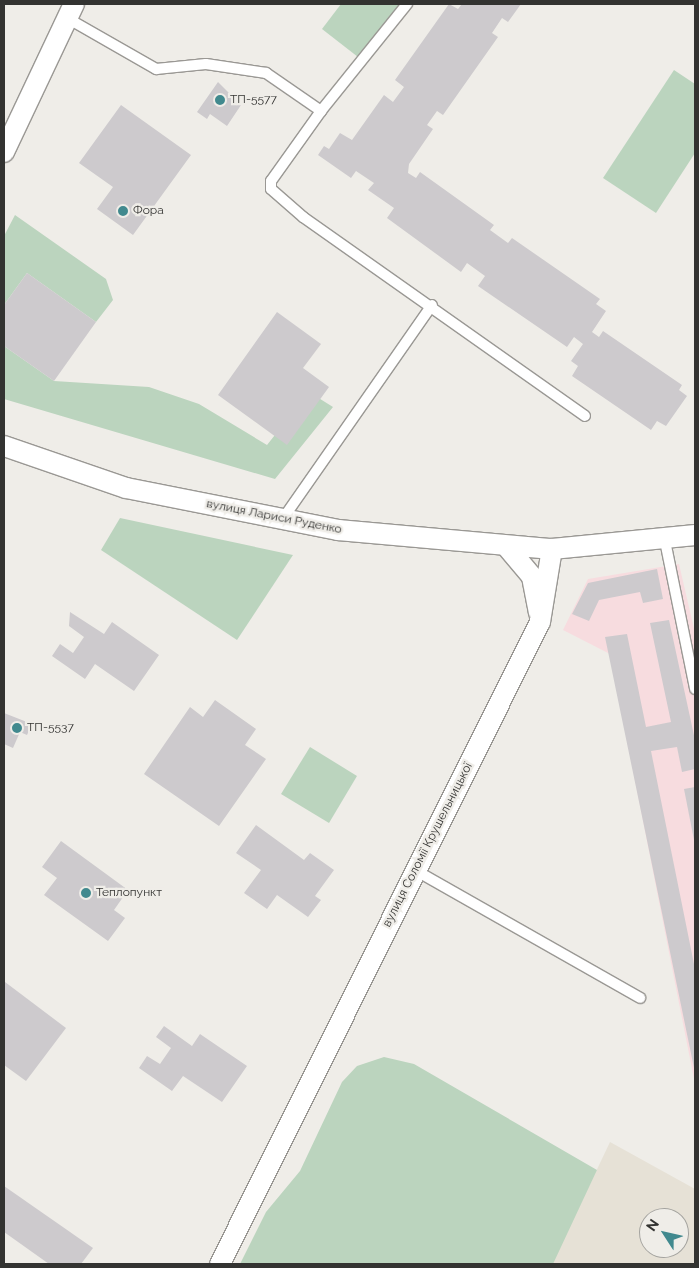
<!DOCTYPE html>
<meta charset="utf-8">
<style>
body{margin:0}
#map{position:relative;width:699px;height:1268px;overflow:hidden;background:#efede8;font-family:Raleway,sans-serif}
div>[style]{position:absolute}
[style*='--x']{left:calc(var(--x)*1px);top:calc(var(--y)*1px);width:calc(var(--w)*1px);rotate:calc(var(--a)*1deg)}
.built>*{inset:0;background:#e6e1d6}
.industrial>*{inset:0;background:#f7dcdf}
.green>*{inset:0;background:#bbd4be}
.building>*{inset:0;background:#cdcacd}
.roads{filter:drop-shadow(1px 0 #9a9894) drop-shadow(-1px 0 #9a9894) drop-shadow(0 1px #9a9894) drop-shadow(0 -1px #9a9894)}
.lane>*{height:10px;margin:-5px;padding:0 5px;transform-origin:5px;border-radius:5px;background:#fff}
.street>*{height:20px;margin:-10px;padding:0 10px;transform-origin:10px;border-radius:10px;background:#fff}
.dots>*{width:14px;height:14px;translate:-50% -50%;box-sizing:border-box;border:2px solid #efede8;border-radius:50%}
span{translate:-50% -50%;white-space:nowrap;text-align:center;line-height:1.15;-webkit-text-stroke:4.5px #efede8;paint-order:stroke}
.poi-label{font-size:12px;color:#333331}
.left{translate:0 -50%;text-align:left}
.street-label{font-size:12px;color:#333331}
.frame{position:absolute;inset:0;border:5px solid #333331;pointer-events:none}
.north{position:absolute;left:639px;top:1208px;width:50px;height:50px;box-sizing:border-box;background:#efede8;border:1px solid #a4a39f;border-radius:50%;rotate:305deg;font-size:14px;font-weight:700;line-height:20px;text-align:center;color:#333331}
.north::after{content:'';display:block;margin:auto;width:18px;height:22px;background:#41898e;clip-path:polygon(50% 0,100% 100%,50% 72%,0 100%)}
</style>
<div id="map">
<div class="built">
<div style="clip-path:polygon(evenodd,610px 1142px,695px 1189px,695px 1264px,552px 1264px,610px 1142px,649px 1218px,679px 1218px,679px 1248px,649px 1248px,649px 1218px)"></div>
</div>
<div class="industrial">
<div style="clip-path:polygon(679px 564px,695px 633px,695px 1084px,610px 654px,563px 630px,588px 579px)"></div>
</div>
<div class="green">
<div style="clip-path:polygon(341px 4px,401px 4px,358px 57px,322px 29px)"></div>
<div style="clip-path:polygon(674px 70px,695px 84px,695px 153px,656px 213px,603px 178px)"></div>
<div style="clip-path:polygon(15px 215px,106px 279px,113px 300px,96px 322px,27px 273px,4px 305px,4px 236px)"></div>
<div style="clip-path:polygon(4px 346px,54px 381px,149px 387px,199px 404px,267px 445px,309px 392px,333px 407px,275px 479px,4px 399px)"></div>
<div style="clip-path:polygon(120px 518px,293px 555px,237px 640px,101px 550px)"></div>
<div style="clip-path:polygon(310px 747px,357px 776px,329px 823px,281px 794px)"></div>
<div style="clip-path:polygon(384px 1057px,414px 1064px,597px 1170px,553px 1264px,240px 1264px,266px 1212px,300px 1171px,342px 1082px,357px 1066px)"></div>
</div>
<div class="building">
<div style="clip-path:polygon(449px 4px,458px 9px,462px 4px,521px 4px,508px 22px,502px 18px,492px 33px,498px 37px,443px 115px,437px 111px,427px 125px,433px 129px,409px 164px,408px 173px,416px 178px,420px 172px,494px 225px,490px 230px,508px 243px,512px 238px,600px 299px,596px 304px,606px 311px,592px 332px,599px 337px,603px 331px,682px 385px,679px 390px,687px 396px,666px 426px,657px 421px,651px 430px,572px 376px,578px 366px,571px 361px,583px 344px,574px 337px,567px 347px,478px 286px,485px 276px,467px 263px,461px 272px,387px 218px,394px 208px,368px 190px,374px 183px,356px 171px,351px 178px,318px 155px,324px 146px,329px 149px,340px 133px,352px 140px,384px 95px,393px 102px,404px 87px,395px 80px)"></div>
<div style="clip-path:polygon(218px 82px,241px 105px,227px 126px,210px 114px,207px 119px,197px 112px)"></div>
<div style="clip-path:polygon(121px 105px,191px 155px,133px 235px,97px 209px,113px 187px,79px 163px)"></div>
<div style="clip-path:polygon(27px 273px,96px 322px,54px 381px,4px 346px,4px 305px)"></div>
<div style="clip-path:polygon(277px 312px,321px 344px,303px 368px,329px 387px,287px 445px,218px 395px)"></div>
<div style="clip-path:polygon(657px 569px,663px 599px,643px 603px,640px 592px,599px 600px,589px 621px,572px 614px,588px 583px)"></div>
<div style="clip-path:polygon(70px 612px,104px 634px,112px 622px,159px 655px,134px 691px,95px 664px,85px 679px,52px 656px,60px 644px,73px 653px,84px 637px,69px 626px)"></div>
<div style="clip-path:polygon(669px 620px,695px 740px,695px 769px,682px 772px,677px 747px,651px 751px,695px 969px,694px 1068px,605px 637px,627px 634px,646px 727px,671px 722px,650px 623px)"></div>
<div style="clip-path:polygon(215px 700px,256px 729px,245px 745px,266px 759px,219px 826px,144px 774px,190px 707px,203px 717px)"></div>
<div style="clip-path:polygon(4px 713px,32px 724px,27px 735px,20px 732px,13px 748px,4px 744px)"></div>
<div style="clip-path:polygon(695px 787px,695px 840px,694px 840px,684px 789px)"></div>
<div style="clip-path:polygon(256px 825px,304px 860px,310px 853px,334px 870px,315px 896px,321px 900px,308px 917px,277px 895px,267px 909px,244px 893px,261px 870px,236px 853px)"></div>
<div style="clip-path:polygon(61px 841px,128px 890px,114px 910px,125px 918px,108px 941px,44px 895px,57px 878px,42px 867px)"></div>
<div style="clip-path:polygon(5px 982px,66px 1028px,26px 1081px,4px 1065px)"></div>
<div style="clip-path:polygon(164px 1026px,192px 1046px,200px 1034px,247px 1066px,222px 1102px,183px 1076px,172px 1091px,139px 1068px,147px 1056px,160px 1064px,171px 1048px,156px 1037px)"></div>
<div style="clip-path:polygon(4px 1186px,93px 1248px,81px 1264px,49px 1264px,4px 1232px)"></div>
</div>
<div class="roads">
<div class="lane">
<div style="--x:407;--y:4;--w:137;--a:128.8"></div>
<div style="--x:321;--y:111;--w:86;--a:125.5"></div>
<div style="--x:271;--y:181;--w:8;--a:90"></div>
<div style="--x:271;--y:189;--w:43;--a:41.2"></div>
<div style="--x:303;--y:217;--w:345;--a:35.2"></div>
<div style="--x:67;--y:18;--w:103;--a:29.8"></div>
<div style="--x:156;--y:69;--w:50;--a:-5.7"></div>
<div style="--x:206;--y:64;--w:61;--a:8.5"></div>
<div style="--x:266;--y:73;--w:67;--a:34.6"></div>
<div style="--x:282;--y:520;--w:262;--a:-55.1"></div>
<div style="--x:665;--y:541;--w:151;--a:78.5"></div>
<div style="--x:415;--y:870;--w:259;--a:29.6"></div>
</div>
<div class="street">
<div style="--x:4;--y:152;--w:164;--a:-64.7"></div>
<div style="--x:4;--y:446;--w:129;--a:19"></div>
<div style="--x:126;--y:488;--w:216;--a:11.2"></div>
<div style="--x:338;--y:530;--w:215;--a:5.1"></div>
<div style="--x:552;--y:549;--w:144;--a:-5.6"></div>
<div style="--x:508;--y:548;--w:38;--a:50"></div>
<div style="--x:532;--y:577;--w:36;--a:79"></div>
<div style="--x:220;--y:1264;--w:717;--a:-63.51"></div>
<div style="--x:540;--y:622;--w:74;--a:-80.7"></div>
</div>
</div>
<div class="dots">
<div style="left:220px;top:100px;background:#41898e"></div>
<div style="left:123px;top:211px;background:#41898e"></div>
<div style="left:17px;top:728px;background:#41898e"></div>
<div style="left:86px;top:893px;background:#41898e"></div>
</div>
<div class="poi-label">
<span class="left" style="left:230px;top:100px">ТП-5577</span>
<span class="left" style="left:133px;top:211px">Фора</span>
<span class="left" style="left:27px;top:728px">ТП-5537</span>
<span class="left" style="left:96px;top:893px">Теплопункт</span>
</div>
<div class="street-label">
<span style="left:274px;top:517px;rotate:11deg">вулиця Лариси Руденко</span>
<span style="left:428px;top:845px;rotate:-63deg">вулиця Соломії Крушельницької</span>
</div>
<div class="frame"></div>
<div class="north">N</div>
</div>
